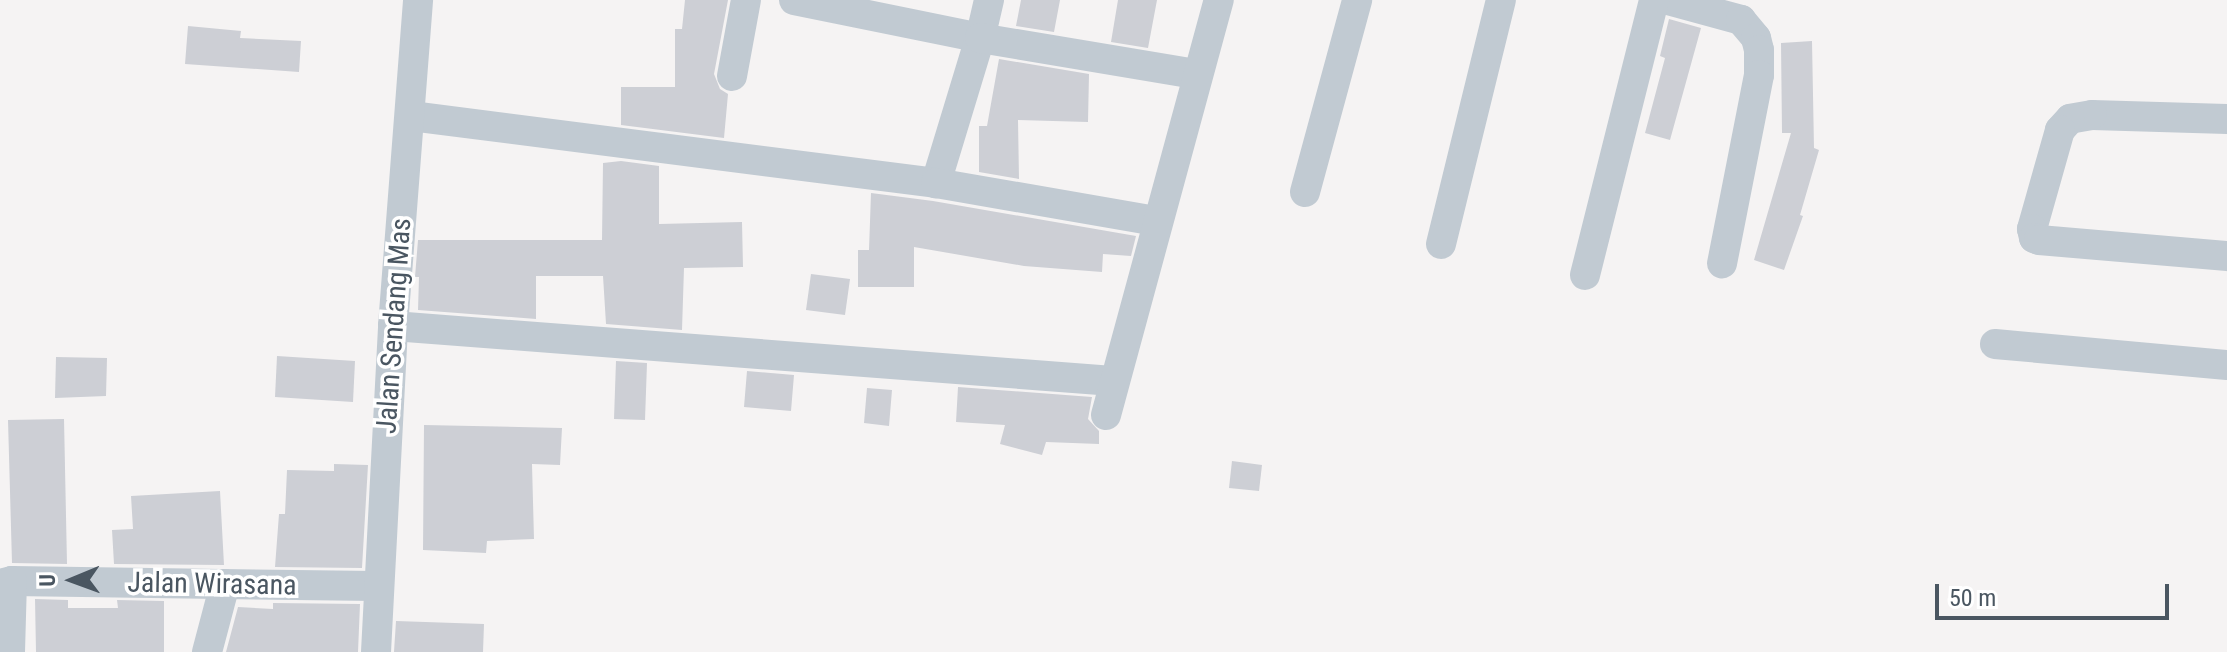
<!DOCTYPE html>
<style>
body{margin:0}
#map{position:relative;width:2227px;height:652px;overflow:hidden;background:#f5f3f3;font-family:"Roboto Condensed",sans-serif}
div>[style]{position:absolute}
[style*='--x']{left:calc(var(--x)*1px);top:calc(var(--y)*1px);width:calc(var(--w)*1px);rotate:calc(var(--a)*1deg)}
.building>*{inset:0;background:#cdcfd5}
.street>*{height:30px;margin:-15px;padding:0 15px;transform-origin:15px;border-radius:15px;background:#c1cad2}
span{translate:-50% -50%;white-space:nowrap;text-align:center;line-height:1.15;-webkit-text-stroke:7px #fff;paint-order:stroke}
.street-label{font-size:28px;color:#4a5661}
.north{position:absolute;left:32px;top:540px;width:80px;height:80px;-webkit-text-stroke:6px #fff;paint-order:stroke;rotate:269deg;font-size:22px;font-weight:700;line-height:32px;text-align:center;color:#4a5661}
.north::after{content:'';display:block;margin:auto;width:28px;height:36px;background:#4a5661;clip-path:polygon(50% 0,100% 100%,50% 72%,0 100%)}
.scale{position:absolute;left:1935px;top:584px;width:234px;height:36px;box-sizing:border-box;border:4px solid #4a5661;border-top:0;padding-left:10px;font-size:24px;line-height:28px;white-space:nowrap;color:#4a5661;-webkit-text-stroke:6px #fff;paint-order:stroke}
</style>
<div id="map">
<div class="building">
<div style="clip-path:polygon(685px 0,728px 0,714px 74px,720px 89px,728px 94px,724px 138px,621px 125px,621px 87px,675px 87px,675px 29px,682px 29px)"></div>
<div style="clip-path:polygon(1021px 0,1060px 0,1054px 32px,1016px 26px)"></div>
<div style="clip-path:polygon(1118px 0,1157px 0,1148px 48px,1111px 42px)"></div>
<div style="clip-path:polygon(1669px 19px,1701px 28px,1670px 140px,1645px 133px,1665px 58px,1660px 56px)"></div>
<div style="clip-path:polygon(188px 26px,241px 31px,240px 38px,301px 41px,299px 72px,185px 64px)"></div>
<div style="clip-path:polygon(1812px 41px,1814px 148px,1819px 150px,1800px 215px,1803px 216px,1784px 270px,1754px 260px,1791px 133px,1782px 133px,1781px 43px)"></div>
<div style="clip-path:polygon(999px 59px,1089px 74px,1088px 122px,1018px 120px,1019px 179px,979px 172px,979px 126px,987px 126px)"></div>
<div style="clip-path:polygon(621px 161px,659px 166px,659px 224px,742px 222px,743px 267px,684px 268px,682px 330px,606px 324px,603px 276px,536px 276px,536px 319px,418px 310px,419px 277px,415px 277px,418px 240px,602px 240px,603px 163px)"></div>
<div style="clip-path:polygon(871px 193px,933px 201px,1136px 236px,1131px 256px,1103px 254px,1102px 272px,1024px 266px,914px 247px,914px 287px,858px 287px,858px 250px,869px 250px)"></div>
<div style="clip-path:polygon(811px 274px,850px 279px,845px 315px,806px 310px)"></div>
<div style="clip-path:polygon(277px 356px,355px 361px,353px 402px,275px 397px)"></div>
<div style="clip-path:polygon(56px 357px,107px 358px,106px 396px,55px 398px)"></div>
<div style="clip-path:polygon(616px 361px,647px 363px,645px 420px,614px 419px)"></div>
<div style="clip-path:polygon(747px 371px,794px 375px,791px 411px,744px 407px)"></div>
<div style="clip-path:polygon(958px 387px,1092px 397px,1088px 419px,1099px 431px,1099px 444px,1046px 442px,1042px 455px,1000px 444px,1005px 425px,956px 422px)"></div>
<div style="clip-path:polygon(867px 388px,892px 390px,889px 426px,864px 423px)"></div>
<div style="clip-path:polygon(64px 419px,67px 564px,12px 563px,8px 420px)"></div>
<div style="clip-path:polygon(424px 425px,562px 428px,560px 465px,532px 464px,534px 539px,487px 541px,486px 553px,423px 550px)"></div>
<div style="clip-path:polygon(1232px 461px,1262px 465px,1259px 491px,1229px 488px)"></div>
<div style="clip-path:polygon(334px 464px,368px 465px,362px 568px,275px 567px,279px 514px,285px 514px,287px 470px,334px 471px)"></div>
<div style="clip-path:polygon(220px 491px,224px 565px,114px 564px,112px 530px,133px 529px,131px 496px)"></div>
<div style="clip-path:polygon(35px 599px,68px 600px,68px 608px,118px 608px,117px 600px,164px 601px,164px 652px,36px 652px)"></div>
<div style="clip-path:polygon(273px 603px,360px 604px,358px 652px,226px 652px,238px 607px,273px 609px)"></div>
<div style="clip-path:polygon(396px 621px,484px 624px,483px 652px,394px 652px)"></div>
</div>
<div class="street">
<div style="--x:794;--y:0;--w:190;--a:11.5"></div>
<div style="--x:980;--y:38;--w:152;--a:106.9"></div>
<div style="--x:989;--y:0;--w:39;--a:103"></div>
<div style="--x:980;--y:38;--w:219;--a:9.5"></div>
<div style="--x:1668;--y:0;--w:76;--a:15.3"></div>
<div style="--x:1741;--y:20;--w:23;--a:50"></div>
<div style="--x:1756;--y:38;--w:12;--a:76"></div>
<div style="--x:1759;--y:50;--w:25;--a:90"></div>
<div style="--x:1759;--y:75;--w:192;--a:101.1"></div>
<div style="--x:732;--y:76;--w:77;--a:-79.6"></div>
<div style="--x:411;--y:116;--w:529;--a:7.27"></div>
<div style="--x:936;--y:183;--w:223;--a:9.8"></div>
<div style="--x:2227;--y:119;--w:135;--a:-178.3"></div>
<div style="--x:2092;--y:115;--w:22;--a:170"></div>
<div style="--x:2070;--y:119;--w:15;--a:132"></div>
<div style="--x:2060;--y:130;--w:103;--a:105.8"></div>
<div style="--x:2032;--y:229;--w:9;--a:77"></div>
<div style="--x:2034;--y:238;--w:5;--a:22"></div>
<div style="--x:2039;--y:240;--w:189;--a:4.9"></div>
<div style="--x:1305;--y:192;--w:199;--a:-74.8"></div>
<div style="--x:1441;--y:244;--w:251;--a:-76.2"></div>
<div style="--x:1585;--y:275;--w:284;--a:-75.9"></div>
<div style="--x:393;--y:326;--w:722;--a:4.37"></div>
<div style="--x:1995;--y:344;--w:233;--a:5.2"></div>
<div style="--x:1106;--y:415;--w:430;--a:-74.8"></div>
<div style="--x:0;--y:584;--w:12;--a:-14"></div>
<div style="--x:12;--y:581;--w:364;--a:0.8"></div>
<div style="--x:10;--y:652;--w:71;--a:-88.4"></div>
<div style="--x:207;--y:652;--w:70;--a:-75.2"></div>
<div style="--x:376;--y:652;--w:326;--a:-87"></div>
<div style="--x:393;--y:326;--w:327;--a:-85.6"></div>
</div>
<div class="street-label">
<span style="left:394px;top:326px;rotate:-86deg">Jalan Sendang Mas</span>
<span style="left:212px;top:584px;rotate:1deg">Jalan Wirasana</span>
</div>
<div class="north">U</div>
<div class="scale">50 m</div>
</div>
